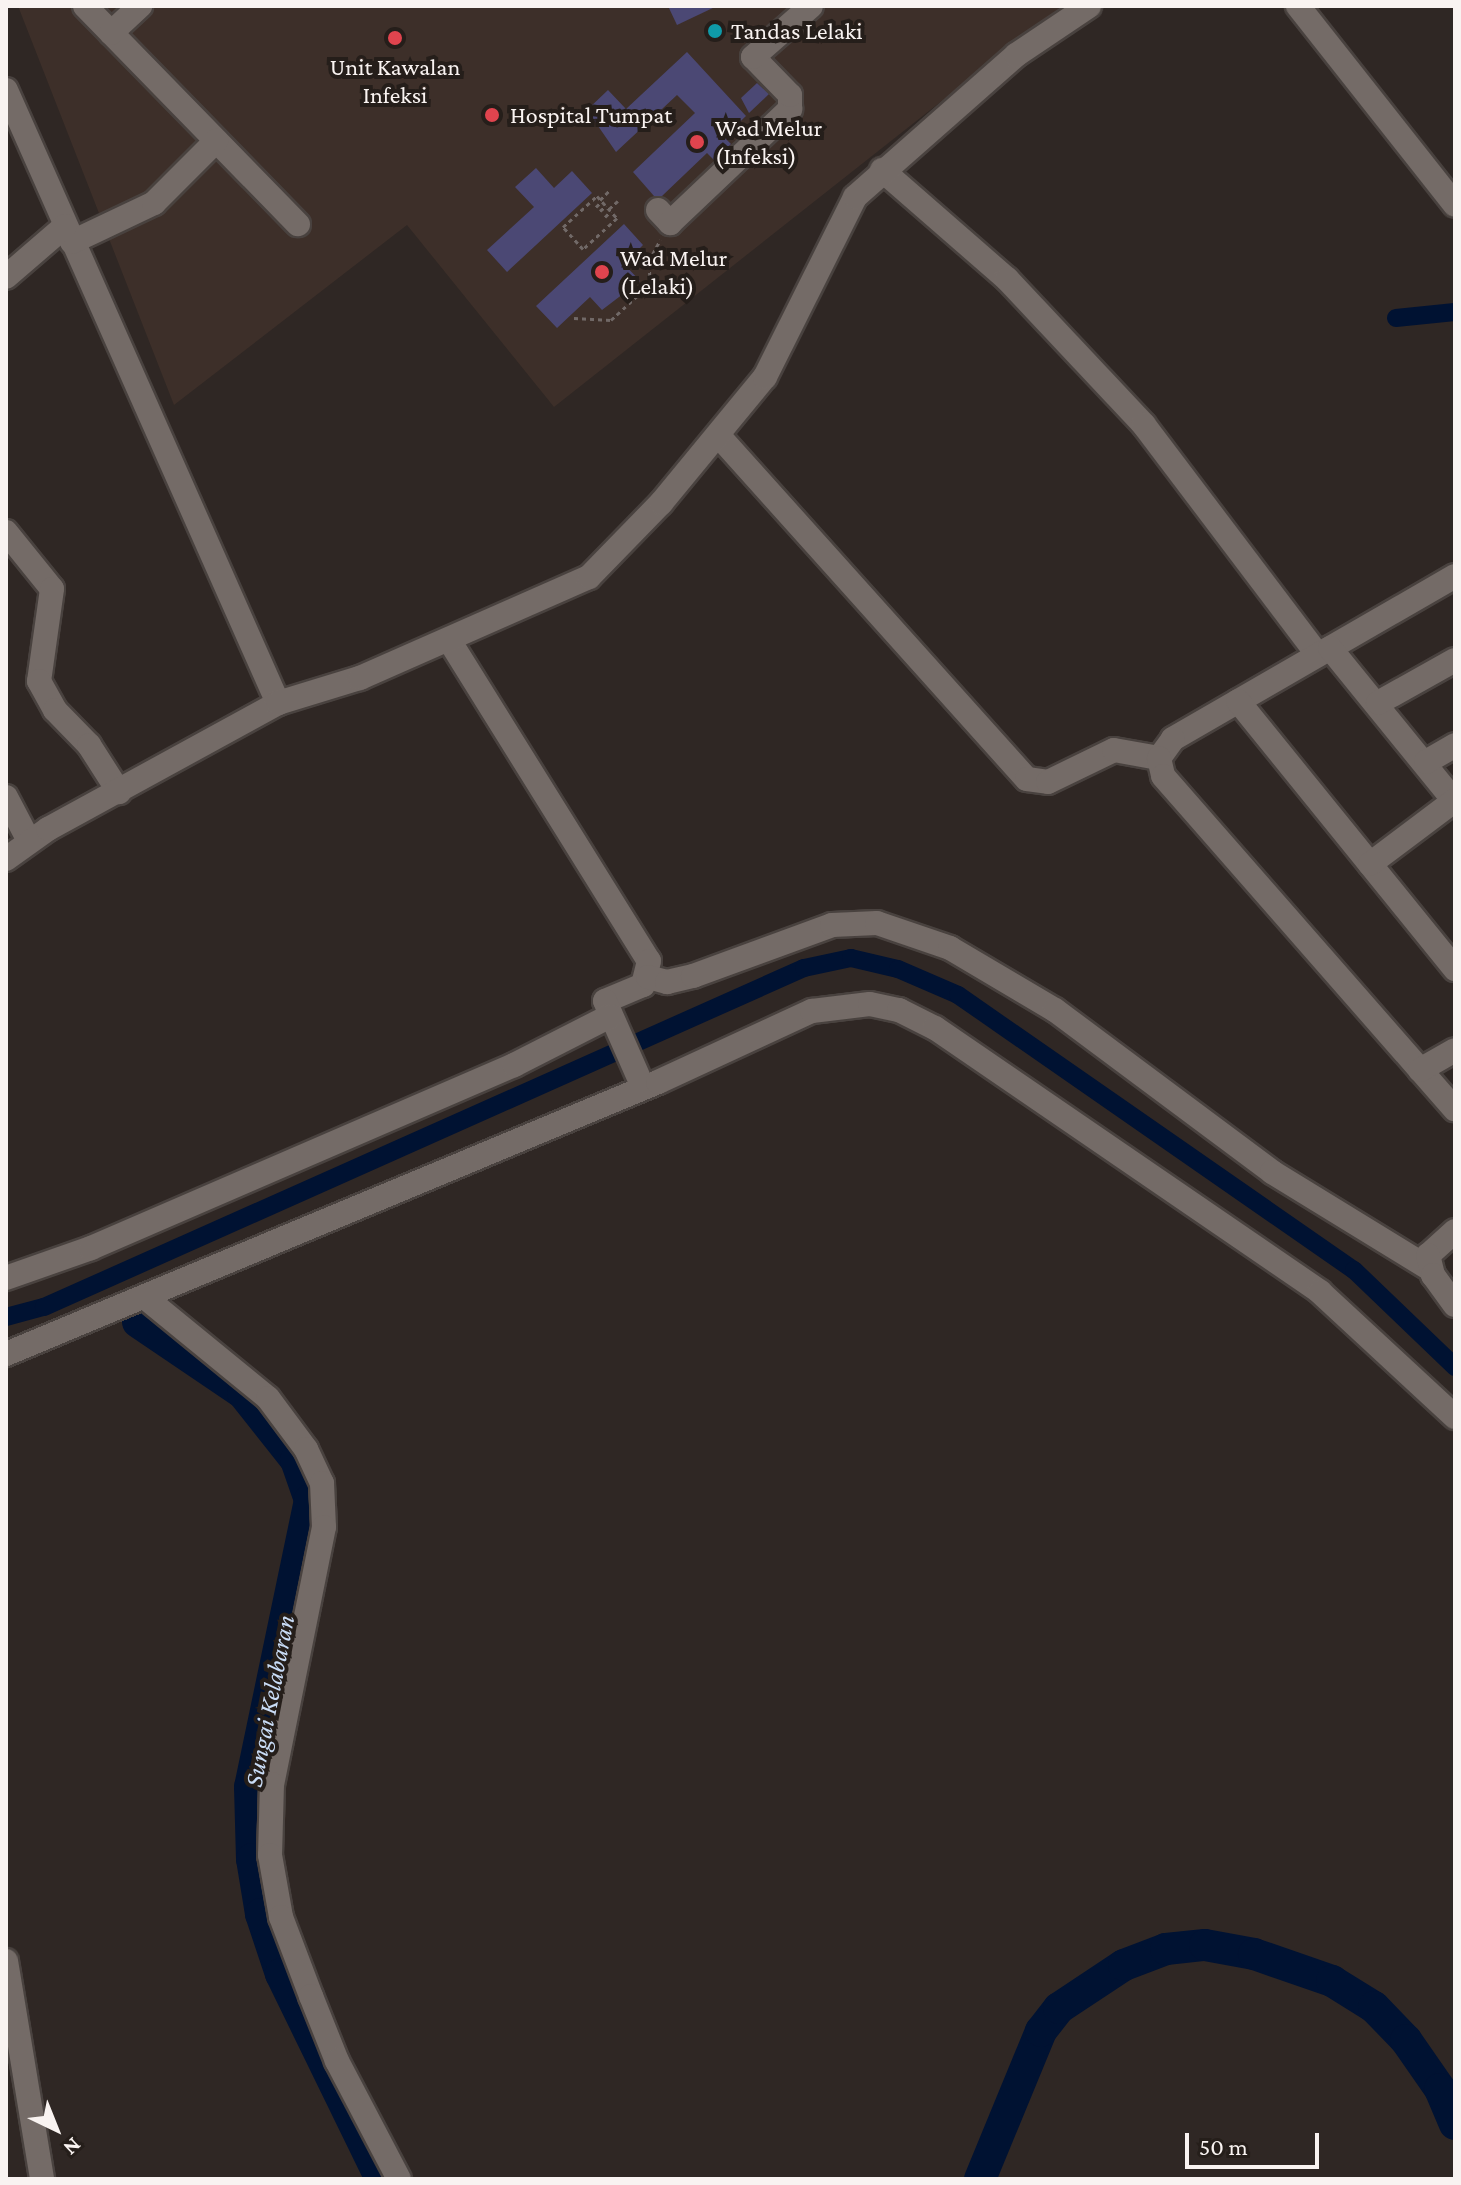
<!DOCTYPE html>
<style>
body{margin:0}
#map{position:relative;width:1461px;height:2185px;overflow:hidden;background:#2f2724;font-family:"Crimson Pro",serif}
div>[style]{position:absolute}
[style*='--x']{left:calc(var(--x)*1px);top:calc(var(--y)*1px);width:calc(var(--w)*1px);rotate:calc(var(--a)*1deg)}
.built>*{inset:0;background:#3d2f29}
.canal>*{height:18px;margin:-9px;padding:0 9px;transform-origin:9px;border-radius:9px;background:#001232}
.river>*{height:32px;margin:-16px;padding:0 16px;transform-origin:16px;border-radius:16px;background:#001232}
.building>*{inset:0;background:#4b4874}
.path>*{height:3px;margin-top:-1.5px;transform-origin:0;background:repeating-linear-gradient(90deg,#716967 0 4px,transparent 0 8px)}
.roads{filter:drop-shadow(2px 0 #49423f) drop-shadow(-2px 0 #49423f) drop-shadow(0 2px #49423f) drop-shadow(0 -2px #49423f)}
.minor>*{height:24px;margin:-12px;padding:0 12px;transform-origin:12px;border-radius:12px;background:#746b67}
.dots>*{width:22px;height:22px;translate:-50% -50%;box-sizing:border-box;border:4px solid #251e1a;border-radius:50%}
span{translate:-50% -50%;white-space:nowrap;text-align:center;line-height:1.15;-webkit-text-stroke:8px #251e1a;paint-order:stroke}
.poi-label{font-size:24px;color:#f9f3f1}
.left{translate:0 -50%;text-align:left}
.water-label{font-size:26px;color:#c9dcf6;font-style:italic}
.frame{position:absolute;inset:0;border:8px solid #f9f3f1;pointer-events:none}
.north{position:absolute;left:16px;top:2089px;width:80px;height:80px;-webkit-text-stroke:6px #251e1a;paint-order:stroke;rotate:137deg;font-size:22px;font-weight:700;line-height:32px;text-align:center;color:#f9f3f1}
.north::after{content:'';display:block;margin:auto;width:28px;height:36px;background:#f9f3f1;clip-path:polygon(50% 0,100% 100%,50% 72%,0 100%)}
.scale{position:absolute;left:1185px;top:2133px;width:134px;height:36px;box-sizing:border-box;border:4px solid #f9f3f1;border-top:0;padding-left:10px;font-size:24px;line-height:28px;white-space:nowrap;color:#f9f3f1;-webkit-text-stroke:6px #251e1a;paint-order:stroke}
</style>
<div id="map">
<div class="built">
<div style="clip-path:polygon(18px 6px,1062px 6px,554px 407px,407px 225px,174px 405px)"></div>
</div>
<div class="canal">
<div style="--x:1396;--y:318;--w:59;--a:-5.8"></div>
<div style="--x:6;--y:1317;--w:39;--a:-15"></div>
<div style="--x:44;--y:1307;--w:832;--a:-24.04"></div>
<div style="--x:804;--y:968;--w:48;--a:-12"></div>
<div style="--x:851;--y:958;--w:48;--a:13.2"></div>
<div style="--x:898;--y:969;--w:65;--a:23.4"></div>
<div style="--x:958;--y:995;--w:482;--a:34.8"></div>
<div style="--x:1354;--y:1270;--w:140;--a:43.8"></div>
</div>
<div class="river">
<div style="--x:138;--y:1322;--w:127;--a:34.1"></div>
<div style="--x:243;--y:1393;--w:85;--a:51.7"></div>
<div style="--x:296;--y:1460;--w:42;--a:70.7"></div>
<div style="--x:310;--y:1500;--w:293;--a:101.8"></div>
<div style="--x:250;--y:1787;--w:72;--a:88.4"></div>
<div style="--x:252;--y:1859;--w:56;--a:80.7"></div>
<div style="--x:261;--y:1914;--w:63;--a:71.6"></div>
<div style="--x:281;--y:1974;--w:228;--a:64"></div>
<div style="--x:980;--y:2179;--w:160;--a:-67.6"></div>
<div style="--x:1041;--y:2031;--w:29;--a:-52"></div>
<div style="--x:1059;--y:2008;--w:78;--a:-33.5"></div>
<div style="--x:1124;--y:1965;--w:45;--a:-20.9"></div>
<div style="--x:1166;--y:1949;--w:39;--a:-6"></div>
<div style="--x:1205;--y:1945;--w:50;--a:10.4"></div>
<div style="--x:1254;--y:1954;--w:83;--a:19.1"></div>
<div style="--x:1332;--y:1981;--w:49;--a:31.8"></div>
<div style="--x:1374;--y:2007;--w:46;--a:45.9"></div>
<div style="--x:1406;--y:2040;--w:60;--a:55.2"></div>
<div style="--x:1440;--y:2089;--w:38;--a:67"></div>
</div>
<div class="building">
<div style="clip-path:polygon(668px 6px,717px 6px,677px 25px)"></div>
<div style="clip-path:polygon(687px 52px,746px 116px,724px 137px,731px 144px,714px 160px,707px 153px,662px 196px,654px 196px,633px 172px,695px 113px,677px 95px,616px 152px,587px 110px,608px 90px,626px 109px)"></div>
<div style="clip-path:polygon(757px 83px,769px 94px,749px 113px,741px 98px)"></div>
<div style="clip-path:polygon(536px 168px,554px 188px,572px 171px,592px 193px,507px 272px,487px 250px,534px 207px,515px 187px)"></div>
<div style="clip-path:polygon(624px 224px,643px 245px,624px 264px,640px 281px,602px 310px,590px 297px,557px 328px,536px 306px)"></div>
</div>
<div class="path">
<div style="--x:597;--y:196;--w:30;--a:48"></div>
<div style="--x:617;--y:218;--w:46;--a:137.6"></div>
<div style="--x:583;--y:249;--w:30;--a:-132"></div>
<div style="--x:563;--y:227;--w:46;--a:-42.4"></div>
<div style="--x:600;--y:200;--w:13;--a:-45"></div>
<div style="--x:596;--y:207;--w:8;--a:-45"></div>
<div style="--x:609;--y:209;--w:12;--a:-42"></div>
<div style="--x:600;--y:211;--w:8;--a:-40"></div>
<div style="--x:605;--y:217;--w:8;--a:-45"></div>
<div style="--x:574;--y:318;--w:37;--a:3"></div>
<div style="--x:611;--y:320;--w:53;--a:-42.7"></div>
<div style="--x:650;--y:284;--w:23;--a:-92"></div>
<div style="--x:649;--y:261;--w:24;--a:-62"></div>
</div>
<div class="roads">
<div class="minor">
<div style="--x:85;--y:6;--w:305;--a:45.7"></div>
<div style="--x:1298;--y:6;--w:253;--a:51.7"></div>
<div style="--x:111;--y:33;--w:40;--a:-43"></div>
<div style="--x:6;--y:90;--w:671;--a:66.07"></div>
<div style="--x:882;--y:170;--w:166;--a:41.1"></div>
<div style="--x:1007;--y:279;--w:200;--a:46.8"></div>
<div style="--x:1144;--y:425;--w:288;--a:52.9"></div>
<div style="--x:658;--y:210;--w:18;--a:47"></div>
<div style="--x:670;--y:223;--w:166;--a:-43.5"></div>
<div style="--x:790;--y:109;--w:14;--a:-90"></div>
<div style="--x:790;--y:95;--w:53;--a:-134.2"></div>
<div style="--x:753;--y:57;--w:77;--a:-41.3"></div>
<div style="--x:72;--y:242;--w:91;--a:-25.4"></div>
<div style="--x:154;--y:203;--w:88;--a:-45"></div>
<div style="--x:6;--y:277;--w:78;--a:-40.8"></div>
<div style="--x:718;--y:435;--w:462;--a:48.1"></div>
<div style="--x:1027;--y:779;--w:21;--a:8"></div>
<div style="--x:1048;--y:782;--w:73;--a:-25.9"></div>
<div style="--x:1114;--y:750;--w:46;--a:10.1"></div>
<div style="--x:6;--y:532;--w:73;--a:51.1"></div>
<div style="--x:52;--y:589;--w:93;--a:98"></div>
<div style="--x:39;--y:681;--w:33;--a:61"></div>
<div style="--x:55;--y:710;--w:49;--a:45.8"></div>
<div style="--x:89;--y:745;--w:56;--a:57.4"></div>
<div style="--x:1455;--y:576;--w:326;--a:150"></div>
<div style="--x:1173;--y:739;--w:24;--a:126"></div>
<div style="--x:1159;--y:758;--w:18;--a:77"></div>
<div style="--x:1163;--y:776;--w:443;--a:48.8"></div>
<div style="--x:449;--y:640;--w:378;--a:58.1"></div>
<div style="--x:649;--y:961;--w:25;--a:104"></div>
<div style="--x:643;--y:985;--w:41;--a:157.2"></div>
<div style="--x:605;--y:1001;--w:94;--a:66.2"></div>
<div style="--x:1330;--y:648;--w:198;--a:50.9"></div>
<div style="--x:1238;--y:701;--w:345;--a:51"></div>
<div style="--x:1378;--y:703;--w:88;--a:-29.2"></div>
<div style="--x:1426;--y:762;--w:34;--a:-30"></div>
<div style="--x:6;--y:797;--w:50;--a:62.4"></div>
<div style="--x:6;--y:859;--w:52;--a:-35.5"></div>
<div style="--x:48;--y:829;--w:262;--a:-28.7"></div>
<div style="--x:278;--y:703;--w:86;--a:-17"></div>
<div style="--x:360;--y:678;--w:250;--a:-23.8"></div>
<div style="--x:589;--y:577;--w:103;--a:-45.8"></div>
<div style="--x:661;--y:503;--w:163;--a:-50.5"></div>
<div style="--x:765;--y:377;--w:201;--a:-63.4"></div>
<div style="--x:855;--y:197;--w:215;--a:-41.4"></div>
<div style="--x:1016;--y:55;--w:88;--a:-33.9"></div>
<div style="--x:1370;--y:864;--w:105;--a:-36.9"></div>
<div style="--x:648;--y:977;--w:20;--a:15"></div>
<div style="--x:667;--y:982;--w:27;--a:-13"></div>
<div style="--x:693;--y:976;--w:148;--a:-20.1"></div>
<div style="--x:832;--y:925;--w:45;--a:-2.5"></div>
<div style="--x:877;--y:923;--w:77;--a:18.9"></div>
<div style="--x:950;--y:948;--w:122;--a:30.6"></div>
<div style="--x:1055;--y:1010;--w:271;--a:36.7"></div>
<div style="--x:1272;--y:1172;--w:185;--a:31.5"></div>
<div style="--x:1420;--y:1070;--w:40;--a:-29.7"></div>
<div style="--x:1455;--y:1231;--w:36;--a:138"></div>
<div style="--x:1428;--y:1255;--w:21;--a:76"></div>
<div style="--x:1433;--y:1275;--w:37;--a:54"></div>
<div style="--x:6;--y:1278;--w:90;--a:-19.4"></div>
<div style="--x:91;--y:1248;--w:461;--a:-23.4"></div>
<div style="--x:514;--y:1065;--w:108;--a:-27"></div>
<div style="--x:147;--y:1299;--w:156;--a:39.3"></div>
<div style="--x:268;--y:1398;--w:64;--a:53.3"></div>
<div style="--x:306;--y:1449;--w:38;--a:65"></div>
<div style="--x:322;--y:1483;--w:44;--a:87.4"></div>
<div style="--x:324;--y:1527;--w:262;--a:101.4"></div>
<div style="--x:272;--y:1784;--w:71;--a:91.6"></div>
<div style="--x:270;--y:1855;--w:63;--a:79.9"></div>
<div style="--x:281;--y:1917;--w:85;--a:69.2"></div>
<div style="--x:311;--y:1996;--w:70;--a:68.2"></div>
<div style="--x:337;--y:2061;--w:133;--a:62.3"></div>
<div style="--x:6;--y:1354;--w:706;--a:-22.64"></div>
<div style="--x:658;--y:1082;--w:170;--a:-24.8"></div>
<div style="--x:812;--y:1011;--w:58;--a:-6.9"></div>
<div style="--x:870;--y:1004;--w:30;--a:12"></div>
<div style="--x:899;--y:1010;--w:40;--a:26.6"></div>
<div style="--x:935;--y:1028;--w:467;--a:34.4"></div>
<div style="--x:1320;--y:1292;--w:184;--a:42.8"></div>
<div style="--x:6;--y:1961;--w:221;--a:80.6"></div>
</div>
</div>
<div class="dots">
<div style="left:715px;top:31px;background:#0f9aa8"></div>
<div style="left:395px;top:38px;background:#e0444e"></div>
<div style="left:492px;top:115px;background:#e0444e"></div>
<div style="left:697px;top:142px;background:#e0444e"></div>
<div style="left:602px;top:272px;background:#e0444e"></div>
</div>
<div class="poi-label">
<span class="left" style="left:731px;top:31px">Tandas Lelaki</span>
<span style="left:395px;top:81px">Unit Kawalan<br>Infeksi</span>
<span class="left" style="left:510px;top:115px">Hospital Tumpat</span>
<span class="left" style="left:715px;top:142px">Wad Melur<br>(Infeksi)</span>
<span class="left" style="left:620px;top:272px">Wad Melur<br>(Lelaki)</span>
</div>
<div class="water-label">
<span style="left:270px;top:1701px;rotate:-79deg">Sungai Kelabaran</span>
</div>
<div class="frame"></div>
<div class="north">N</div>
<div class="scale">50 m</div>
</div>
